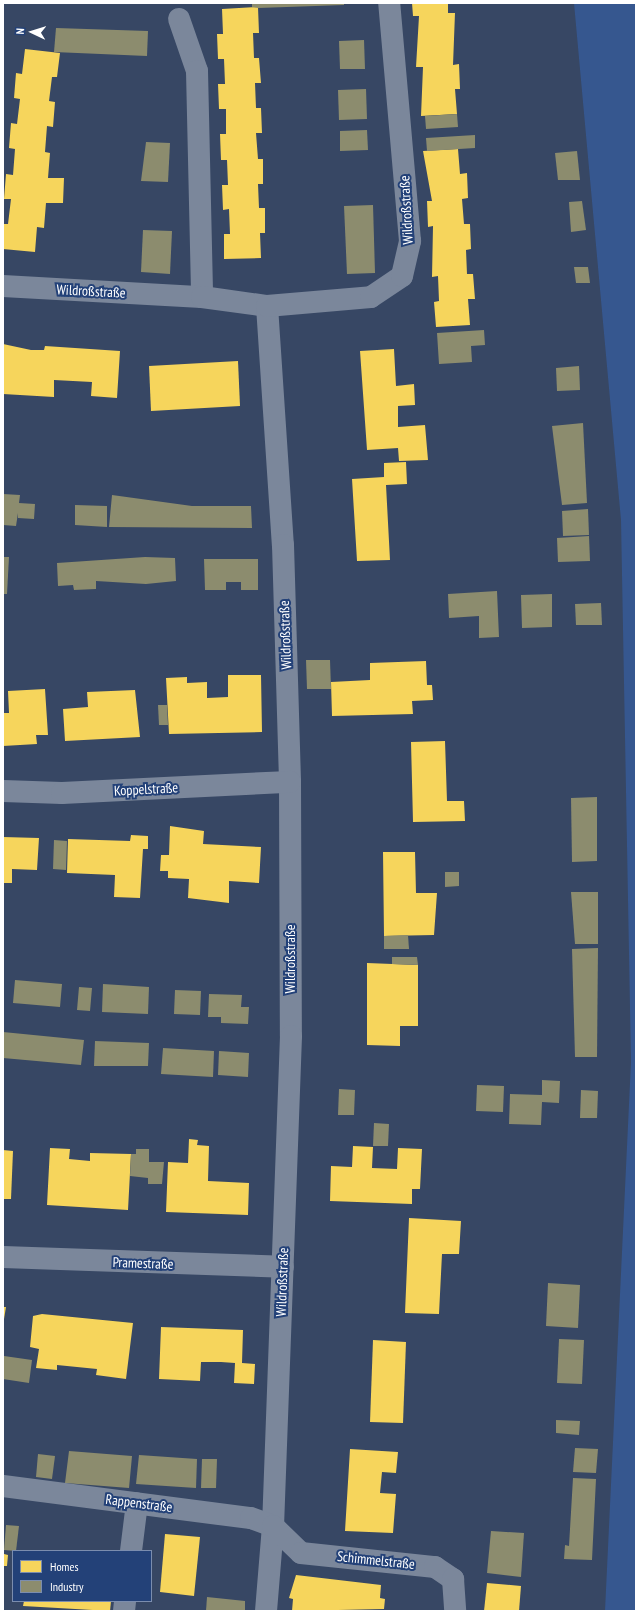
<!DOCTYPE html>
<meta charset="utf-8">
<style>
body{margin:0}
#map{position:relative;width:639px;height:1614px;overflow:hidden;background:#374764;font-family:"PT Sans Narrow",sans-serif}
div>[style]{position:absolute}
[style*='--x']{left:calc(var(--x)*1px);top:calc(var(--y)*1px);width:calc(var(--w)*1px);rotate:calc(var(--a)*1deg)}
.green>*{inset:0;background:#36578f}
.homes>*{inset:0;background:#f6d55c}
.industry>*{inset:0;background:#8c8c6e}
.minor>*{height:22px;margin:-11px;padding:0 11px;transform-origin:11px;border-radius:11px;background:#7b879b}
span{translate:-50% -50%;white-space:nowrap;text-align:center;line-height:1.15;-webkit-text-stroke:4px #234178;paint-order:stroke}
.street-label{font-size:14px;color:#fff}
.frame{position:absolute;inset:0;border:4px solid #fff;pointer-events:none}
.legend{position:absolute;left:12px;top:1550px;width:140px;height:52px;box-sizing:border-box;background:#234178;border:1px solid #7b8dae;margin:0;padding:5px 7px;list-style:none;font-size:12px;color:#fff}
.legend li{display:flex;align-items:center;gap:8px;height:20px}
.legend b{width:20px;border:1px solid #7b8dae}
.north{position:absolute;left:12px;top:12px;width:40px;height:40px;-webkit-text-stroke:3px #234178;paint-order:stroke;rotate:274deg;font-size:11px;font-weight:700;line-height:16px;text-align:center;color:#fff}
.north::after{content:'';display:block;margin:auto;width:14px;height:18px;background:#fff;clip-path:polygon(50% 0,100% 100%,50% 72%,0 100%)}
</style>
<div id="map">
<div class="green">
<div style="clip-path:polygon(574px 3px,636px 3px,636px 1611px,605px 1611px,631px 1062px,621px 520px)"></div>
</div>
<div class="homes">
<div style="clip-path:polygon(412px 3px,448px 3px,448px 13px,455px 13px,453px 65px,459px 64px,460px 89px,455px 89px,457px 114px,421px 116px,423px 67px,416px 67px,419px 16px,413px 16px)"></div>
<div style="clip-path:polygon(258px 7px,259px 33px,253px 33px,254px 58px,259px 58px,261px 83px,255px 83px,256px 108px,261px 108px,262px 133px,256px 133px,258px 159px,263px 159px,263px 184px,258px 184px,259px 208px,265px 208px,265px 233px,260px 233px,261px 258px,224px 259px,224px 234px,230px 234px,229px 209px,223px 210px,222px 185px,228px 185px,227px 160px,221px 160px,220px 134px,226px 134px,226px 109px,219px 109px,218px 84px,225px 84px,224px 59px,218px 59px,217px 34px,223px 34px,222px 9px)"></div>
<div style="clip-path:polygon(25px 49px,60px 53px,57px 77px,52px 77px,49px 101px,55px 102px,53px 127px,47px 126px,45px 152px,50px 153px,48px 178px,64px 178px,63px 203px,46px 203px,44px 228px,37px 227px,35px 252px,3px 249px,3px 224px,8px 224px,11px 199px,4px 199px,6px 174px,13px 175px,15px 149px,9px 148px,11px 123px,17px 124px,20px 99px,14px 98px,16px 73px,22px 74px)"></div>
<div style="clip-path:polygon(458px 149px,460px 174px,467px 173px,468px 198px,462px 199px,464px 224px,470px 224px,471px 249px,466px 250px,467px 274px,473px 274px,475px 299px,468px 299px,470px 325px,436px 327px,434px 302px,439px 301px,438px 276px,432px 277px,433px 226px,428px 227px,427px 201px,432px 201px,423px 151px)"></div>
<div style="clip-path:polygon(3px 344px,31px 350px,44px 350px,45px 346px,120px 351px,117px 398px,91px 396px,92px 382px,54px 380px,54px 397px,3px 394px)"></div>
<div style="clip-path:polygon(394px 349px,396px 386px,414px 384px,415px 405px,398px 406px,398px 427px,425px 425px,428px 460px,399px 461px,398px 448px,367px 450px,360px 351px)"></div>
<div style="clip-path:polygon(238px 361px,240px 406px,151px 411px,149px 366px)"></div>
<div style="clip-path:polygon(406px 462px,407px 484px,386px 485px,390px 560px,357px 561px,352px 479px,384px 477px,384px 463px)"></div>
<div style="clip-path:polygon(426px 661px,427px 685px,432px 685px,433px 700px,412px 701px,413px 714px,332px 716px,331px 682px,370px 680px,370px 663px)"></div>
<div style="clip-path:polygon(228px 675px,261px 675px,262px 732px,169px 734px,166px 678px,187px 677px,187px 683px,207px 682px,207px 698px,228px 697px)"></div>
<div style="clip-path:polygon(45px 689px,48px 735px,36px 735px,37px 744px,3px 746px,3px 713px,9px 713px,8px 691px)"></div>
<div style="clip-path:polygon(135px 690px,140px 737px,65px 741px,63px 709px,88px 707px,87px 692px)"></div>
<div style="clip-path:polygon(445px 741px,447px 801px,464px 801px,465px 821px,413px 822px,411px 742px)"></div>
<div style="clip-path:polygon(170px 826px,204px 831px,203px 844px,261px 847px,259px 883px,229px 881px,229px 903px,188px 898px,189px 879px,168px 878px,168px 871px,160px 871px,161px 855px,169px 855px)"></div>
<div style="clip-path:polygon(131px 835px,148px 836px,148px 849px,143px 849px,140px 898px,114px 897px,115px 875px,67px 873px,68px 839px,130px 841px)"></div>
<div style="clip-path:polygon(3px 837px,39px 838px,37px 870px,12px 869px,12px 883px,3px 883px)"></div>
<div style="clip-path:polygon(383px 852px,415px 852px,416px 893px,437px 893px,434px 935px,384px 936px)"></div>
<div style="clip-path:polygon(367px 963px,418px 965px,418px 1026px,400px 1026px,400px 1046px,367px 1045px)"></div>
<div style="clip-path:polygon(189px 1139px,198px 1140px,197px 1145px,209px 1146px,208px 1181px,249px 1183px,248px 1215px,166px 1212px,168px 1162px,188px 1163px)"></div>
<div style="clip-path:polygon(353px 1146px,373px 1147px,372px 1168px,397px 1169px,398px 1148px,422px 1149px,420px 1189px,412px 1189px,412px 1204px,330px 1201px,331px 1166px,352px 1167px)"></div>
<div style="clip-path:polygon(50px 1148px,70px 1149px,69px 1159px,90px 1161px,90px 1153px,131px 1154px,128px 1210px,47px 1205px)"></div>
<div style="clip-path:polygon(3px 1150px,13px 1151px,11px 1199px,3px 1199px)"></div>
<div style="clip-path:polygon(409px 1218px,461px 1221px,459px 1254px,442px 1254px,439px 1314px,405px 1313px)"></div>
<div style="clip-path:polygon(3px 1307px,6px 1307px,4px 1319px,3px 1319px)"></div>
<div style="clip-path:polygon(42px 1314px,133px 1323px,126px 1379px,96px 1375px,97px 1369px,57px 1365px,57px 1370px,36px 1368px,39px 1349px,30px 1347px,33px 1316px)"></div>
<div style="clip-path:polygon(161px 1327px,243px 1330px,242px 1363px,255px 1364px,254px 1384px,234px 1383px,235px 1363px,221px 1362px,201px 1362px,200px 1381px,159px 1379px)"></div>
<div style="clip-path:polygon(373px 1340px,406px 1342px,403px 1423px,370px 1422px)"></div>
<div style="clip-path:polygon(350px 1449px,398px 1452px,396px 1473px,382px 1472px,380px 1493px,396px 1494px,393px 1533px,345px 1531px)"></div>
<div style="clip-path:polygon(165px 1534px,200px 1537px,194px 1596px,160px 1592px)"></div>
<div style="clip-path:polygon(3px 1541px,4px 1554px,8px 1555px,7px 1566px,3px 1566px)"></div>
<div style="clip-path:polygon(296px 1575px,381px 1585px,380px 1598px,385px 1599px,384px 1609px,292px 1611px,293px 1599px,289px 1598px)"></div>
<div style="clip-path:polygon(487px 1583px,521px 1586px,519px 1611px,484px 1611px)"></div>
<div style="clip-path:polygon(24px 1601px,111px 1601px,110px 1611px,23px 1606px)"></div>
</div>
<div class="industry">
<div style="clip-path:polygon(252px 3px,344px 3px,344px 5px,258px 8px,252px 7px)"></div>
<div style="clip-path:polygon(56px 28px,148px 31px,147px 56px,54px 52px)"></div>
<div style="clip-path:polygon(364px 40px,365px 69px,340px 69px,339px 41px)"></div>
<div style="clip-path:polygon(366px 89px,367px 119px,339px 120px,338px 90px)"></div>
<div style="clip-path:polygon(457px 114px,458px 127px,426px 129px,425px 116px)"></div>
<div style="clip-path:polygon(367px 130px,368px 150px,340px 151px,340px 131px)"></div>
<div style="clip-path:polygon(475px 135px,475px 148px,427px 151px,426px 138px)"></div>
<div style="clip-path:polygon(146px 142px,170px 143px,168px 182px,141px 181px)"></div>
<div style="clip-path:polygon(577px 151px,580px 180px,558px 180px,555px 153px)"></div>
<div style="clip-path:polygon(582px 201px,586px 230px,571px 232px,569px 202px)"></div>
<div style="clip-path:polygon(373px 205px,375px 273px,347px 274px,344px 206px)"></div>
<div style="clip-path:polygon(143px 230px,172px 231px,170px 274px,141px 272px)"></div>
<div style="clip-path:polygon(574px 267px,588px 267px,590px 283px,576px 283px)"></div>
<div style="clip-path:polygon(484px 330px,485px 345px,471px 346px,472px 362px,439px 364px,437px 333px)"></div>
<div style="clip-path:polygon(579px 366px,580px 390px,557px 391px,556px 368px)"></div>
<div style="clip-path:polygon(583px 423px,587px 503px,562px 505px,552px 426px)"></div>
<div style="clip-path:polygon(3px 494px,20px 495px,19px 503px,35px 504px,34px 519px,18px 518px,18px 513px,16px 526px,3px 525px)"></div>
<div style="clip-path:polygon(112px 495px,192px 506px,251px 506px,252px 528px,109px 527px)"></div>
<div style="clip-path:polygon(75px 505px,107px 506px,107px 527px,75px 525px)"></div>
<div style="clip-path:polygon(588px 509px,589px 535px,563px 536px,562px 511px)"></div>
<div style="clip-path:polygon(589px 536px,590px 561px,558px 562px,557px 538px)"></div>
<div style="clip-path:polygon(3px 557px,9px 557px,7px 594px,3px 594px)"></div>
<div style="clip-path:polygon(145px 557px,175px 558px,176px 581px,146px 584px,96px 581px,96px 589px,74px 590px,73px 585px,58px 586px,57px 563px)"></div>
<div style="clip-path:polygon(204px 559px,258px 559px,258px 590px,241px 590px,241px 582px,226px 582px,226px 590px,205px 590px)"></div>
<div style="clip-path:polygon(497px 591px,499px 637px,479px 638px,479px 616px,449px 618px,448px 594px)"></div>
<div style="clip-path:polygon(552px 594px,552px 627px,522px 628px,521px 595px)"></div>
<div style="clip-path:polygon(601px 603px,602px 625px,576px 625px,575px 604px)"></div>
<div style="clip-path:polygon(306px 660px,330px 660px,331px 689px,307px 689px)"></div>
<div style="clip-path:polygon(158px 705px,167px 705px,168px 725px,159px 725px)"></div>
<div style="clip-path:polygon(597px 797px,597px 861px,572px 862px,571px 798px)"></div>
<div style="clip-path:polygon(54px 840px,67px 841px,66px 870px,53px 869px)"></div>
<div style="clip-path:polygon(445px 872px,459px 872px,459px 886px,445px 887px)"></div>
<div style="clip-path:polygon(571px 892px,598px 892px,598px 944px,575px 944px)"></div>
<div style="clip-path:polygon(408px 935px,409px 949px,384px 949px,384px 936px)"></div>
<div style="clip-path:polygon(598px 948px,597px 1057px,575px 1057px,572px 949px)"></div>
<div style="clip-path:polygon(392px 957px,417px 957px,418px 965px,392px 964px)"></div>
<div style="clip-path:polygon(15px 980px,62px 984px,60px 1007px,13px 1003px)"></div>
<div style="clip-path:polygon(103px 984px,149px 987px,148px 1014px,102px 1012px)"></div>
<div style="clip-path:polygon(79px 987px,92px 988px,90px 1011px,77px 1010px)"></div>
<div style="clip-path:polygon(175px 990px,201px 991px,200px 1015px,174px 1014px)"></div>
<div style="clip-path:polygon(209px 994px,242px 995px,241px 1007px,249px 1007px,248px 1024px,221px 1023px,221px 1017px,208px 1017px)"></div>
<div style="clip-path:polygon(3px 1032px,84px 1040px,81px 1065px,3px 1058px)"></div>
<div style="clip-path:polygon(95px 1041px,149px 1043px,148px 1066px,94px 1066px)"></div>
<div style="clip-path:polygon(163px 1048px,214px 1051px,213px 1077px,161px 1074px)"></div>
<div style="clip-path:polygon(219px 1051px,249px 1053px,248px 1077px,218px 1075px)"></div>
<div style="clip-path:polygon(542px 1080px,560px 1081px,559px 1103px,542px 1102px,541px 1125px,509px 1124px,510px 1094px,542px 1095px)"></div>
<div style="clip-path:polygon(477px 1085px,504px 1086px,503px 1112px,476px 1111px)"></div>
<div style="clip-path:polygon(339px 1089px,355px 1090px,354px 1115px,338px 1115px)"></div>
<div style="clip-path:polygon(581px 1090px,598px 1091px,597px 1118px,580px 1118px)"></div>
<div style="clip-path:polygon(374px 1123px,389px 1124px,388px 1146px,373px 1146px)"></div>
<div style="clip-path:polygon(136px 1149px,149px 1149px,149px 1162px,164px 1162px,162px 1184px,148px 1184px,148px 1178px,130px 1176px,131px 1154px,136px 1154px)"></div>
<div style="clip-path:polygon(548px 1283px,580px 1285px,578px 1328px,546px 1326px)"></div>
<div style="clip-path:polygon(559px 1339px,584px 1340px,582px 1384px,557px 1383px)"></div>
<div style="clip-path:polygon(4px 1356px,32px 1360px,29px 1383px,3px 1379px)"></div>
<div style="clip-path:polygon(556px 1420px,580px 1421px,579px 1435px,556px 1433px)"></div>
<div style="clip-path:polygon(575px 1448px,598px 1449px,596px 1473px,573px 1472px)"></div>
<div style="clip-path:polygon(69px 1451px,132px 1456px,129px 1488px,65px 1483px)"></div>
<div style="clip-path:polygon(38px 1454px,55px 1456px,52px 1479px,36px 1477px)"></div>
<div style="clip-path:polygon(139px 1455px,197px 1459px,196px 1488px,136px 1484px)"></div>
<div style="clip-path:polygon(202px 1459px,217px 1459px,216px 1488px,201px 1488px)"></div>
<div style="clip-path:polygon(573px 1478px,596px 1479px,592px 1560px,564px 1559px,565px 1545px,569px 1546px)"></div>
<div style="clip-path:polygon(6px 1525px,19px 1526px,16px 1551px,4px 1550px)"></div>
<div style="clip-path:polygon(491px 1531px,524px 1533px,521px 1577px,487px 1573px)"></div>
<div style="clip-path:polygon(207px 1597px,245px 1601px,245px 1611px,206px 1611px)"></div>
</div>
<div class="minor">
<div style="--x:179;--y:19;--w:55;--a:70.9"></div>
<div style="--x:197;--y:71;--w:226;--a:88.7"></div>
<div style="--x:3;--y:286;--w:199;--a:3.2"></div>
<div style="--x:202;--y:297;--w:66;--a:7.9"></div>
<div style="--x:267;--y:306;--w:240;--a:86.2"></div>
<div style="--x:283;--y:545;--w:237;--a:88.3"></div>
<div style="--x:290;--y:782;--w:254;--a:89.8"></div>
<div style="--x:291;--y:1036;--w:490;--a:92.1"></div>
<div style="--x:273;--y:1526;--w:85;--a:94.7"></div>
<div style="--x:267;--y:306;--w:104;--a:-4.9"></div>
<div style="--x:371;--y:297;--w:37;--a:-34"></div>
<div style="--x:402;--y:276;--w:36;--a:-77"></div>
<div style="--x:410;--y:241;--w:239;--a:-95"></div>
<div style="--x:3;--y:791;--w:59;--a:1.9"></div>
<div style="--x:62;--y:793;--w:228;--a:-2.8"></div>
<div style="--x:3;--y:1257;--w:280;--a:2"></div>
<div style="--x:3;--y:1486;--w:250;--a:7.4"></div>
<div style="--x:251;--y:1518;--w:23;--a:20"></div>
<div style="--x:273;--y:1526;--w:39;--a:44"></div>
<div style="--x:301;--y:1553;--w:135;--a:6"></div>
<div style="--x:435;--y:1567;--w:22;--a:34"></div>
<div style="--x:453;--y:1579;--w:32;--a:86"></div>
<div style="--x:131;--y:1551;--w:48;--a:-82.9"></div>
<div style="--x:124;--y:1611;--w:10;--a:-84"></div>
</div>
<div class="street-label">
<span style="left:406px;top:210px;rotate:-93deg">Wildroßstraße</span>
<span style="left:91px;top:291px;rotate:3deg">Wildroßstraße</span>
<span style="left:285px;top:635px;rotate:-92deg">Wildroßstraße</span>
<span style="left:146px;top:789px;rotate:-3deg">Koppelstraße</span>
<span style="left:290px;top:959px;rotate:-90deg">Wildroßstraße</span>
<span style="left:143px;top:1263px;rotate:2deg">Pramestraße</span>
<span style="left:282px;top:1282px;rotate:-88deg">Wildroßstraße</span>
<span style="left:139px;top:1503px;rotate:7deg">Rappenstraße</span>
<span style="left:376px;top:1560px;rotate:6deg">Schimmelstraße</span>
</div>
<div class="frame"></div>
<ul class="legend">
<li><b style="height:11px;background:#f6d55c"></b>Homes</li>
<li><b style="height:11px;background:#8c8c6e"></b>Industry</li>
</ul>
<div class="north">N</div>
</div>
